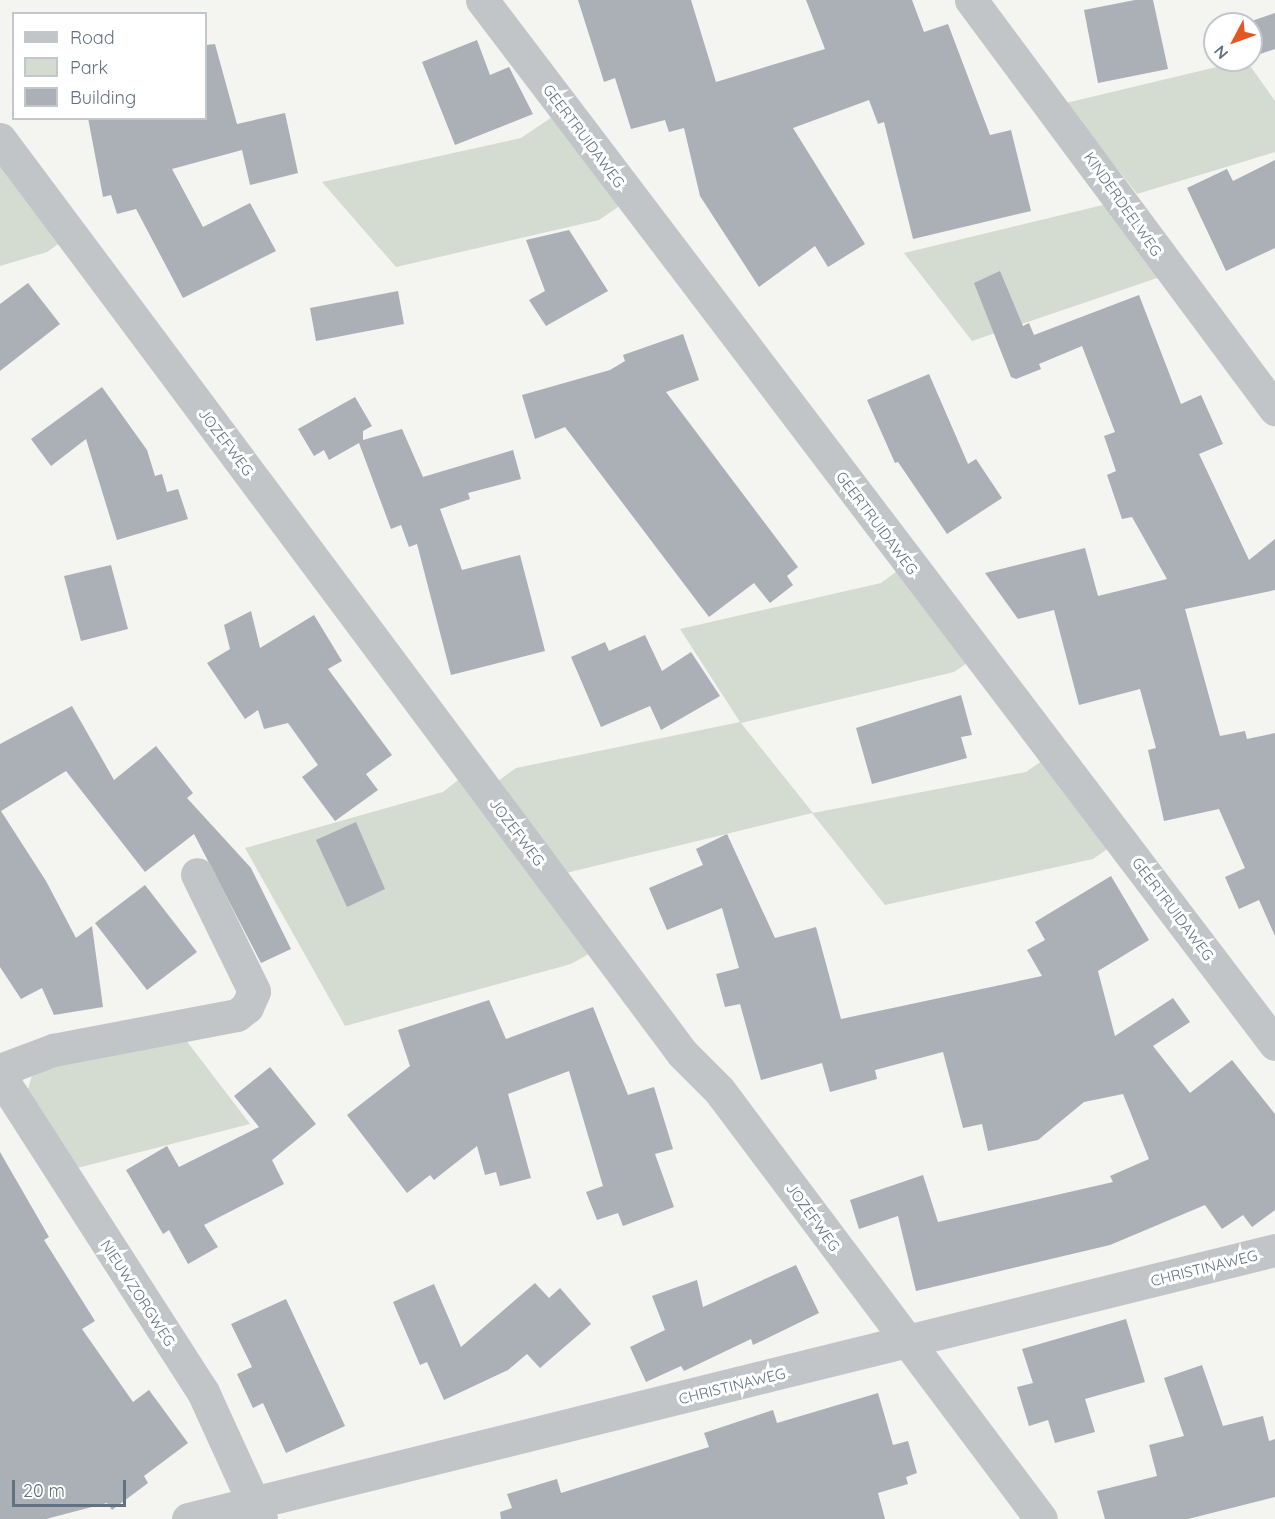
<!DOCTYPE html>
<style>
body{margin:0}
#map{position:relative;width:1275px;height:1519px;overflow:hidden;background:#f4f4f0;font-family:Quicksand,sans-serif}
div>[style]{position:absolute}
[style*='--x']{left:calc(var(--x)*1px);top:calc(var(--y)*1px);width:calc(var(--w)*1px);rotate:calc(var(--a)*1deg)}
.green>*{inset:0;background:#d4dbd1}
.building>*{inset:0;background:#aab0b6}
.street>*{height:33px;margin:-16.5px;padding:0 16.5px;transform-origin:16.5px;border-radius:16.5px;background:#c1c5c8}
span{translate:-50% -50%;white-space:nowrap;text-align:center;line-height:1.15;-webkit-text-stroke:6px #fff;paint-order:stroke}
.street-label{font-size:15px;color:#637281}
.legend{position:absolute;left:12px;top:12px;width:195px;height:108px;box-sizing:border-box;background:#fff;border:2px solid #c1c7cd;margin:0;padding:8px 10px;list-style:none;font-size:18px;color:#637281}
.legend li{display:flex;align-items:center;gap:12px;height:30px}
.legend b{width:30px;border:2px solid #c1c7cd}
.north{position:absolute;left:1203px;top:12px;width:60px;height:60px;box-sizing:border-box;background:#fff;border:2px solid #c1c7cd;border-radius:50%;rotate:229deg;font-size:16px;font-weight:700;line-height:24px;text-align:center;color:#637281}
.north::after{content:'';display:block;margin:auto;width:21px;height:27px;background:#e25722;clip-path:polygon(50% 0,100% 100%,50% 72%,0 100%)}
.scale{position:absolute;left:12px;top:1480px;width:114px;height:27px;box-sizing:border-box;border:3px solid #637281;border-top:0;padding-left:8px;font-size:18px;line-height:21px;white-space:nowrap;color:#637281;-webkit-text-stroke:4px #fff;paint-order:stroke}
</style>
<div id="map">
<div class="green">
<div style="clip-path:polygon(1246px 60px,1275px 101px,1275px 152px,1137px 194px,1066px 103px)"></div>
<div style="clip-path:polygon(555px 115px,621px 205px,599px 220px,396px 267px,322px 182px,521px 138px)"></div>
<div style="clip-path:polygon(0 159px,61px 242px,47px 252px,0 266px)"></div>
<div style="clip-path:polygon(1107px 204px,1160px 277px,972px 341px,904px 253px)"></div>
<div style="clip-path:polygon(900px 569px,973px 659px,954px 672px,741px 723px,813px 813px,1026px 772px,1046px 758px,1113px 845px,1093px 859px,885px 905px,812px 813px,562px 874px,494px 784px,516px 768px,740px 722px,680px 629px,881px 583px)"></div>
<div style="clip-path:polygon(463px 776px,594px 951px,571px 964px,345px 1026px,245px 848px,443px 792px)"></div>
<div style="clip-path:polygon(182px 1035px,250px 1124px,77px 1168px,28px 1089px,32px 1076px,56px 1060px)"></div>
</div>
<div class="building">
<div style="clip-path:polygon(578px 0,691px 0,716px 82px,825px 49px,806px 0,912px 0,924px 32px,948px 24px,990px 135px,1011px 130px,1031px 211px,913px 239px,884px 122px,878px 124px,869px 100px,793px 128px,865px 244px,828px 267px,815px 246px,759px 287px,700px 196px,684px 128px,669px 132px,665px 120px,631px 129px,615px 78px,604px 82px)"></div>
<div style="clip-path:polygon(1135px 0,1153px 0,1168px 69px,1098px 83px,1084px 10px)"></div>
<div style="clip-path:polygon(1275px 13px,1275px 49px,1251px 57px,1251px 24px,1243px 24px)"></div>
<div style="clip-path:polygon(477px 40px,490px 75px,509px 67px,533px 114px,455px 145px,422px 62px)"></div>
<div style="clip-path:polygon(215px 44px,237px 124px,285px 113px,298px 173px,250px 185px,242px 150px,172px 169px,203px 227px,250px 203px,276px 251px,183px 298px,136px 209px,117px 214px,111px 195px,103px 197px,88px 118px,206px 118px,206px 45px)"></div>
<div style="clip-path:polygon(1275px 160px,1275px 248px,1226px 271px,1187px 188px,1227px 169px,1233px 181px)"></div>
<div style="clip-path:polygon(569px 230px,608px 291px,546px 326px,529px 300px,545px 291px,526px 240px)"></div>
<div style="clip-path:polygon(1000px 271px,1023px 326px,1029px 323px,1034px 335px,1139px 295px,1181px 404px,1201px 395px,1223px 444px,1199px 454px,1249px 560px,1275px 539px,1275px 590px,1185px 609px,1220px 736px,1245px 731px,1247px 739px,1275px 733px,1275px 936px,1259px 900px,1239px 909px,1225px 877px,1245px 868px,1219px 809px,1164px 821px,1148px 750px,1156px 748px,1140px 689px,1079px 705px,1054px 610px,1018px 619px,985px 573px,1085px 548px,1098px 596px,1167px 579px,1132px 517px,1122px 519px,1107px 475px,1116px 471px,1104px 436px,1115px 432px,1082px 346px,1039px 364px,1041px 369px,1016px 379px,1011px 377px,974px 283px)"></div>
<div style="clip-path:polygon(28px 283px,60px 324px,0 371px,0 304px)"></div>
<div style="clip-path:polygon(398px 291px,404px 324px,316px 341px,310px 308px)"></div>
<div style="clip-path:polygon(683px 334px,699px 380px,666px 392px,798px 567px,787px 576px,793px 585px,770px 603px,754px 583px,709px 617px,565px 427px,535px 439px,522px 395px,610px 370px,625px 361px,623px 355px)"></div>
<div style="clip-path:polygon(929px 374px,968px 464px,976px 459px,1002px 498px,947px 534px,898px 462px,895px 463px,867px 400px)"></div>
<div style="clip-path:polygon(102px 387px,147px 450px,155px 476px,162px 474px,167px 492px,178px 489px,188px 519px,117px 540px,86px 439px,51px 466px,31px 439px)"></div>
<div style="clip-path:polygon(355px 397px,372px 426px,363px 431px,363px 440px,402px 429px,423px 477px,513px 450px,521px 479px,468px 493px,470px 499px,440px 509px,462px 570px,520px 555px,545px 651px,451px 675px,417px 544px,409px 547px,401px 525px,391px 529px,359px 443px,329px 460px,324px 450px,314px 456px,298px 429px)"></div>
<div style="clip-path:polygon(111px 565px,128px 629px,81px 641px,64px 576px)"></div>
<div style="clip-path:polygon(251px 611px,260px 648px,314px 615px,342px 661px,328px 669px,392px 755px,366px 774px,378px 790px,335px 821px,302px 777px,318px 765px,288px 723px,264px 729px,258px 710px,245px 719px,207px 663px,230px 649px,224px 625px)"></div>
<div style="clip-path:polygon(645px 635px,662px 671px,691px 652px,720px 696px,661px 730px,650px 706px,601px 727px,571px 657px,605px 642px,609px 651px)"></div>
<div style="clip-path:polygon(961px 695px,972px 735px,961px 737px,967px 758px,872px 784px,856px 728px)"></div>
<div style="clip-path:polygon(72px 706px,114px 780px,156px 746px,193px 793px,187px 798px,251px 868px,291px 949px,261px 963px,194px 834px,145px 872px,66px 771px,1px 811px,46px 881px,76px 938px,92px 926px,103px 1007px,54px 1015px,42px 988px,21px 999px,0 967px,0 744px)"></div>
<div style="clip-path:polygon(356px 822px,385px 889px,347px 907px,316px 840px)"></div>
<div style="clip-path:polygon(727px 834px,775px 938px,816px 927px,841px 1019px,1042px 976px,1027px 950px,1045px 940px,1035px 922px,1111px 876px,1149px 940px,1098px 971px,1115px 1036px,1173px 998px,1190px 1022px,1153px 1046px,1190px 1093px,1232px 1060px,1275px 1114px,1275px 1210px,1252px 1227px,1243px 1215px,1222px 1229px,1205px 1205px,1110px 1245px,916px 1291px,898px 1216px,859px 1229px,850px 1200px,923px 1175px,938px 1222px,1113px 1182px,1110px 1176px,1149px 1159px,1123px 1094px,1084px 1102px,1038px 1140px,988px 1151px,982px 1124px,963px 1128px,943px 1052px,875px 1070px,877px 1079px,830px 1092px,822px 1063px,761px 1080px,740px 1004px,725px 1007px,716px 974px,739px 968px,722px 908px,667px 930px,649px 888px,703px 865px,696px 849px)"></div>
<div style="clip-path:polygon(145px 885px,197px 952px,147px 990px,95px 923px)"></div>
<div style="clip-path:polygon(489px 1000px,506px 1039px,593px 1007px,628px 1095px,654px 1087px,673px 1149px,655px 1154px,674px 1207px,623px 1226px,618px 1213px,597px 1220px,586px 1192px,603px 1186px,569px 1071px,508px 1094px,531px 1178px,500px 1186px,496px 1172px,485px 1175px,477px 1146px,434px 1180px,430px 1175px,407px 1193px,347px 1115px,410px 1066px,398px 1030px)"></div>
<div style="clip-path:polygon(270px 1067px,316px 1124px,272px 1160px,284px 1184px,204px 1225px,218px 1247px,188px 1264px,169px 1230px,163px 1234px,126px 1170px,167px 1146px,179px 1167px,259px 1127px,234px 1096px)"></div>
<div style="clip-path:polygon(0 1152px,49px 1237px,44px 1240px,95px 1321px,82px 1329px,133px 1402px,149px 1390px,188px 1443px,144px 1476px,148px 1483px,112px 1510px,107px 1503px,46px 1519px,0 1519px)"></div>
<div style="clip-path:polygon(796px 1265px,819px 1313px,753px 1345px,751px 1339px,684px 1371px,681px 1366px,646px 1382px,630px 1347px,665px 1330px,652px 1296px,697px 1280px,703px 1307px)"></div>
<div style="clip-path:polygon(535px 1283px,549px 1298px,560px 1288px,591px 1324px,540px 1368px,527px 1354px,508px 1370px,444px 1400px,427px 1362px,420px 1365px,393px 1302px,434px 1284px,461px 1347px)"></div>
<div style="clip-path:polygon(286px 1299px,345px 1426px,286px 1453px,263px 1403px,253px 1408px,237px 1374px,252px 1367px,231px 1324px)"></div>
<div style="clip-path:polygon(1126px 1319px,1145px 1382px,1085px 1399px,1095px 1432px,1055px 1443px,1048px 1420px,1029px 1426px,1017px 1387px,1033px 1383px,1022px 1349px)"></div>
<div style="clip-path:polygon(1202px 1365px,1223px 1426px,1263px 1416px,1269px 1441px,1275px 1439px,1275px 1497px,1188px 1519px,1105px 1519px,1097px 1491px,1157px 1476px,1149px 1445px,1184px 1436px,1164px 1378px)"></div>
<div style="clip-path:polygon(878px 1393px,893px 1445px,908px 1441px,917px 1473px,906px 1477px,908px 1484px,878px 1493px,885px 1519px,501px 1519px,500px 1512px,512px 1508px,507px 1494px,557px 1479px,561px 1493px,709px 1447px,704px 1433px,773px 1410px,777px 1423px)"></div>
</div>
<div class="street">
<div style="--x:482;--y:0;--w:1311;--a:52.78"></div>
<div style="--x:971;--y:0;--w:510;--a:53.38"></div>
<div style="--x:0;--y:139;--w:1140;--a:53.27"></div>
<div style="--x:682;--y:1053;--w:52;--a:45"></div>
<div style="--x:719;--y:1090;--w:536;--a:53.11"></div>
<div style="--x:0;--y:1070;--w:57;--a:-20.7"></div>
<div style="--x:53;--y:1050;--w:187;--a:-10.8"></div>
<div style="--x:237;--y:1015;--w:13;--a:-39"></div>
<div style="--x:247;--y:1007;--w:17;--a:-66"></div>
<div style="--x:254;--y:991;--w:130;--a:-116"></div>
<div style="--x:0;--y:1076;--w:376;--a:57.3"></div>
<div style="--x:203;--y:1392;--w:140;--a:65.5"></div>
<div style="--x:188;--y:1519;--w:1120;--a:-13.9"></div>
</div>
<div class="street-label">
<span style="left:584px;top:136px;rotate:53deg">GEERTRUIDAWEG</span>
<span style="left:1123px;top:204px;rotate:55deg">KINDERDEELWEG</span>
<span style="left:226px;top:442px;rotate:53deg">JOZEFWEG</span>
<span style="left:877px;top:523px;rotate:53deg">GEERTRUIDAWEG</span>
<span style="left:517px;top:832px;rotate:53deg">JOZEFWEG</span>
<span style="left:1173px;top:909px;rotate:53deg">GEERTRUIDAWEG</span>
<span style="left:813px;top:1217px;rotate:54deg">JOZEFWEG</span>
<span style="left:1204px;top:1268px;rotate:-14deg">CHRISTINAWEG</span>
<span style="left:138px;top:1293px;rotate:57deg">NIEUWZORGWEG</span>
<span style="left:732px;top:1386px;rotate:-14deg">CHRISTINAWEG</span>
</div>
<ul class="legend">
<li><b style="height:8px;background:#c1c5c8"></b>Road</li>
<li><b style="height:16px;background:#d4dbd1"></b>Park</li>
<li><b style="height:16px;background:#aab0b6"></b>Building</li>
</ul>
<div class="north">N</div>
<div class="scale">20 m</div>
</div>
